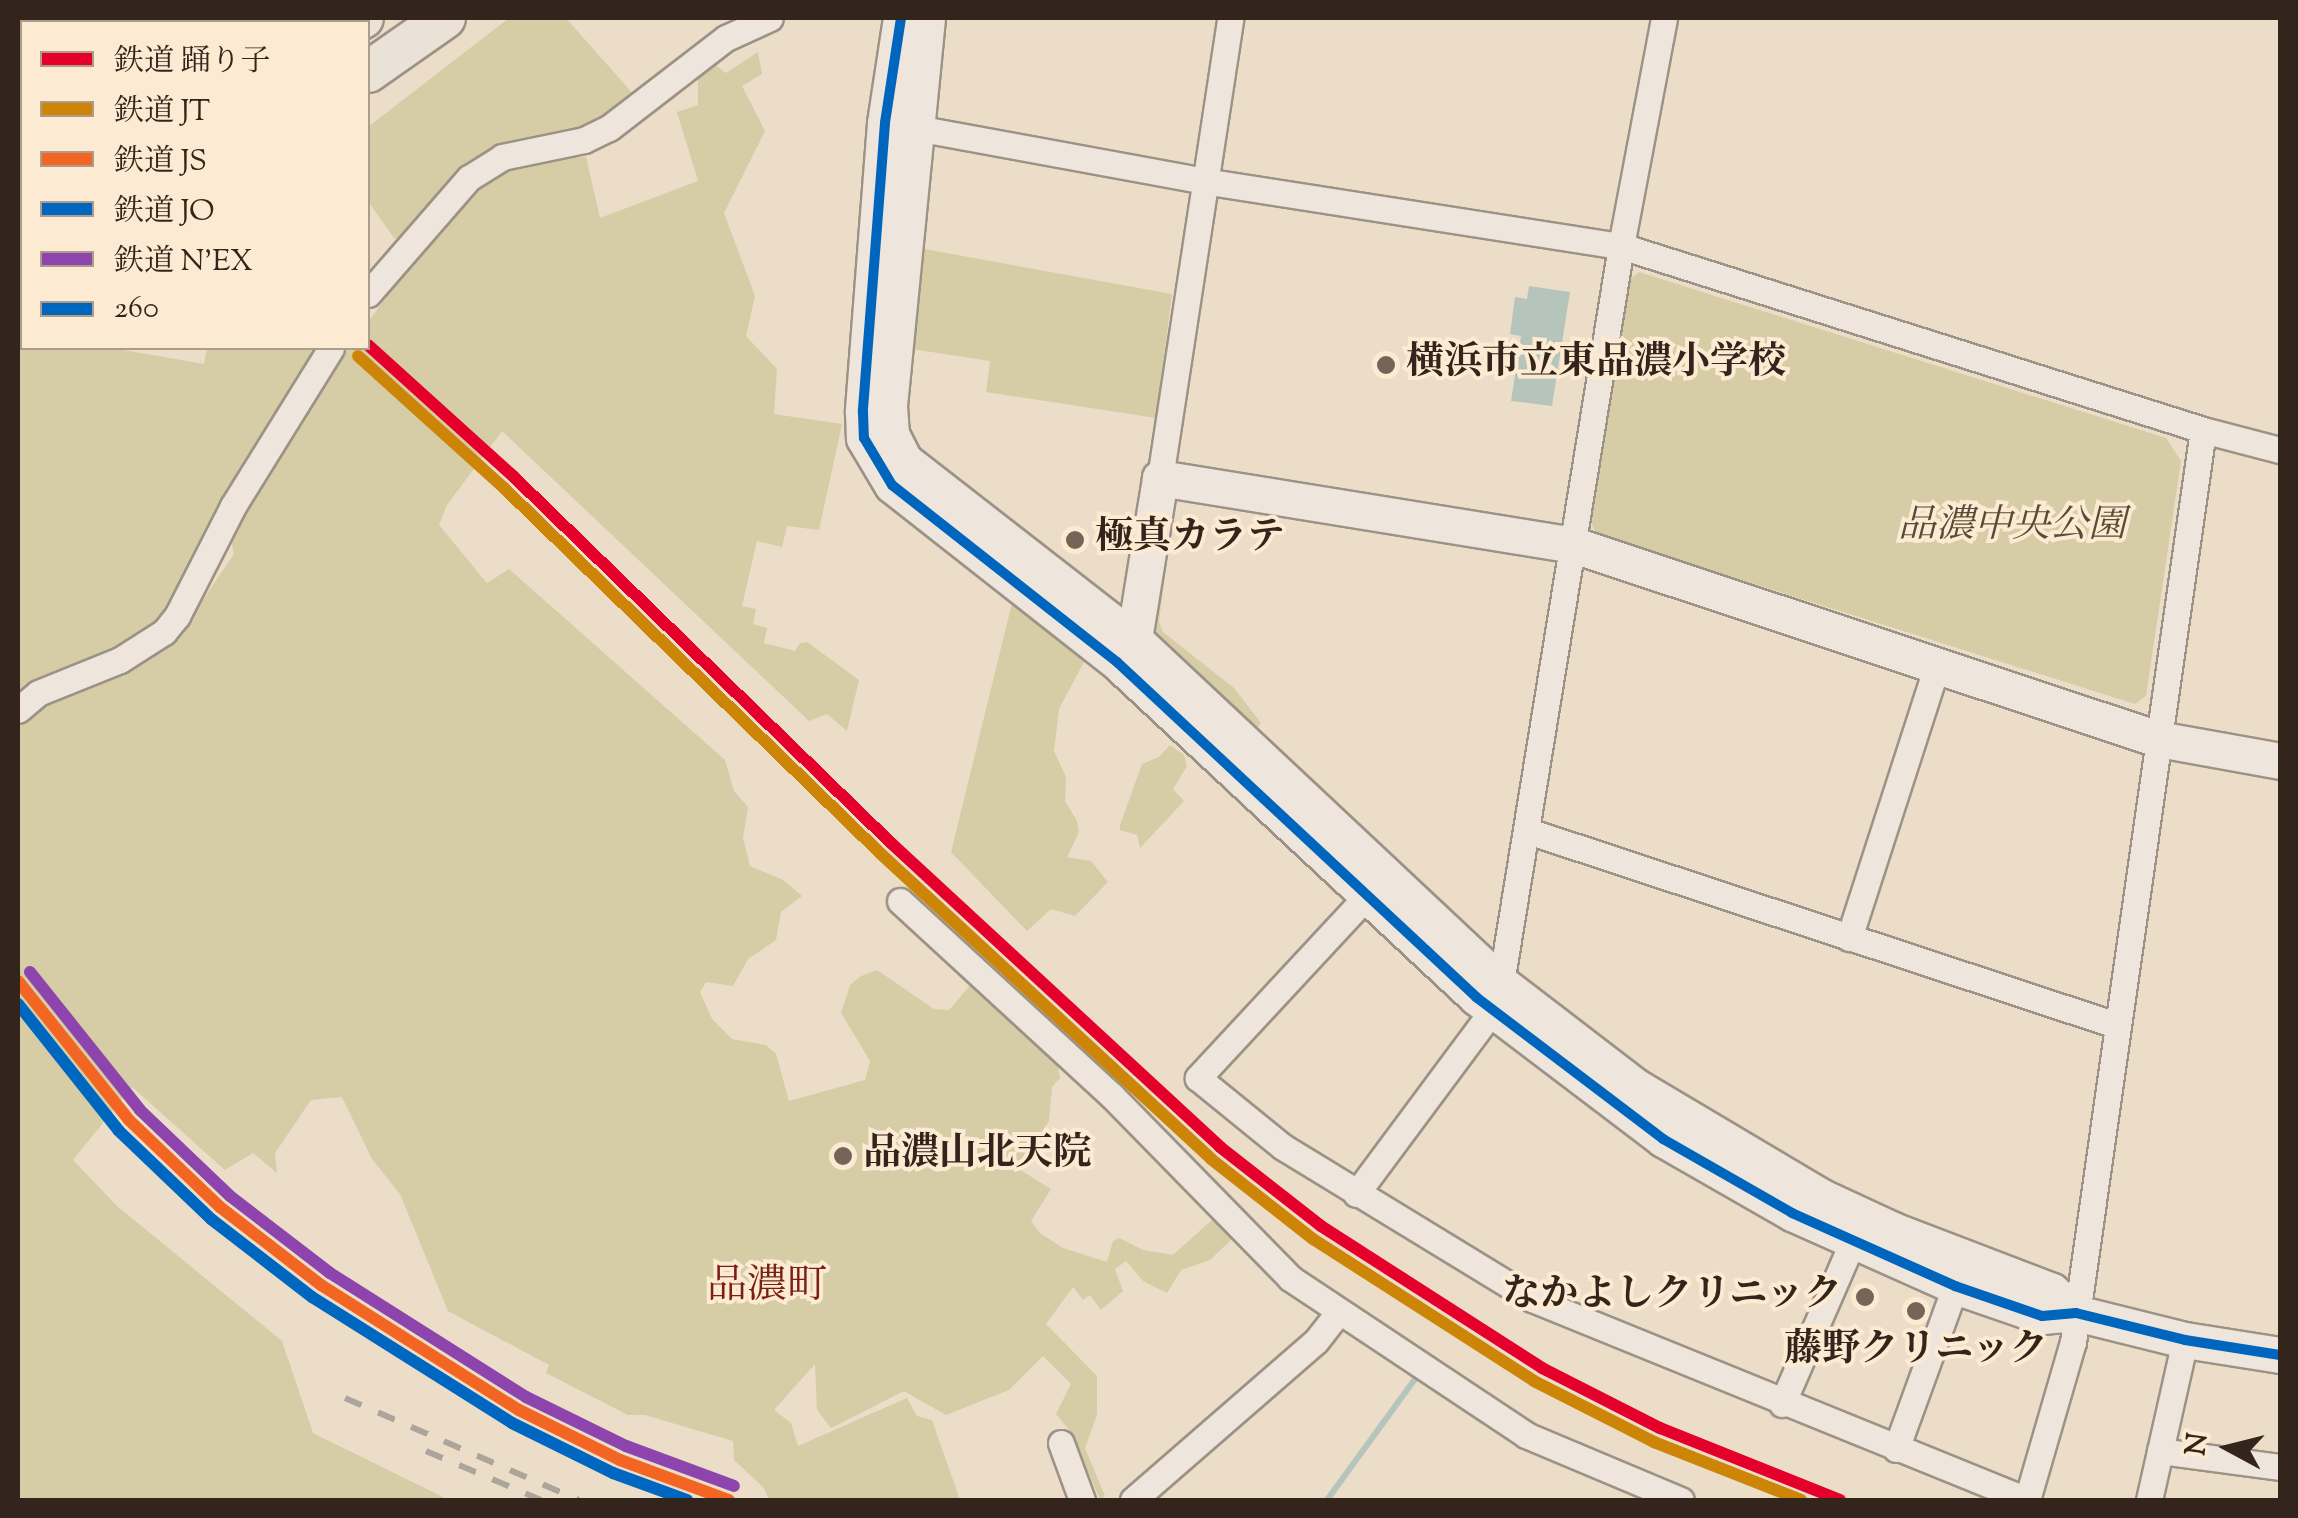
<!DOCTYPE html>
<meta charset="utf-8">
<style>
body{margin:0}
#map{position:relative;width:2298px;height:1518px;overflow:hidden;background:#ebddc8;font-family:"Sorts Mill Goudy","Noto Serif JP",serif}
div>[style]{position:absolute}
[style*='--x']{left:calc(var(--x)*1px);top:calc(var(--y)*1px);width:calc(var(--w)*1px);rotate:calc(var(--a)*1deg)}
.green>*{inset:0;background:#d6cda6}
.water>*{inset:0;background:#b6c5bc}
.stream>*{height:6px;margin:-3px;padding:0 3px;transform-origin:3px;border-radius:3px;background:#b6c5bc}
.roads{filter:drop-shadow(2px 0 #9c9285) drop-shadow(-2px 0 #9c9285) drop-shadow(0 2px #9c9285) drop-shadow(0 -2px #9c9285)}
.street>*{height:25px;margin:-12.5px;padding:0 12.5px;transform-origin:12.5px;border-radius:12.5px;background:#eee6dc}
.secondary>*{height:35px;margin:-17.5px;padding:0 17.5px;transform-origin:17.5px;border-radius:17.5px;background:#eee6dc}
.primary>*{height:40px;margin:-20px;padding:0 20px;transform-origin:20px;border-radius:20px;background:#eae2d6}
.rail>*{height:6px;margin-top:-3px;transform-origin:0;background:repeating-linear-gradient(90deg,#aca59c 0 18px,transparent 0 36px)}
.bus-1>*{height:10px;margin:-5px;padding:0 5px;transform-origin:5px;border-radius:5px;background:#0065bd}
.rail-1>*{height:12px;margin:-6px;padding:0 6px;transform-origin:6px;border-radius:6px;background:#e4002b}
.rail-2>*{height:12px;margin:-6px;padding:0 6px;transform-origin:6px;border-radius:6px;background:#cc8507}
.rail-3>*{height:12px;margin:-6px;padding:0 6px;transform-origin:6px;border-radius:6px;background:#f26522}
.rail-4>*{height:12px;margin:-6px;padding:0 6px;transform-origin:6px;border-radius:6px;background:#0067c0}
.rail-5>*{height:12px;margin:-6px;padding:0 6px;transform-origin:6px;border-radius:6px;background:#8e44ad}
.dots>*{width:28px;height:28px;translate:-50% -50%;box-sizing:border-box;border:5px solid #fcebd2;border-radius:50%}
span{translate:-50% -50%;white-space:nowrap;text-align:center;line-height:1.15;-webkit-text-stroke:8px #fcebd2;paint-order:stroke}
.poi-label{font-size:38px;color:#34251c;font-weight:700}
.left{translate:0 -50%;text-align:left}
.right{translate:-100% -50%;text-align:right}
.park-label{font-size:38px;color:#584c38;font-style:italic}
.neighbourhood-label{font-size:40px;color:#7a1f14}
.frame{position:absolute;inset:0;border:20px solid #34251c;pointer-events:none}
.legend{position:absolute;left:20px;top:20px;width:350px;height:330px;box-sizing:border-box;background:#fcebd2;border:2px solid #ac9c89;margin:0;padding:12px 18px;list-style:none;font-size:30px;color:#34251c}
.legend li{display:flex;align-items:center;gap:20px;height:50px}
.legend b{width:50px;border:2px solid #ac9c89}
.north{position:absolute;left:2178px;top:1398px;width:100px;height:100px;-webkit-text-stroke:8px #fcebd2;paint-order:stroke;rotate:277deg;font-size:28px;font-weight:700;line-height:40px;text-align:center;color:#34251c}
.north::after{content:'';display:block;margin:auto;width:35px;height:45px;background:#34251c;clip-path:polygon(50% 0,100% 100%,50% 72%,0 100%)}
</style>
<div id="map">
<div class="green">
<div style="clip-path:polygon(18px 18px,125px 18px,128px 22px,22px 22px,22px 130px,18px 132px)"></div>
<div style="clip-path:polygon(509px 18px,566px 18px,634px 95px,594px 125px,526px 144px,402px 241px,394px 238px,368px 201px,368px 127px)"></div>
<div style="clip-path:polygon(758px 52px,762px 74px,742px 86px,765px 131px,724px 213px,755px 296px,746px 336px,777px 369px,774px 414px,842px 424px,819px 530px,787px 526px,782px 547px,757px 541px,742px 606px,756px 609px,753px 624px,767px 628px,764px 643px,795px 651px,800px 643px,807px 642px,859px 680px,847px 731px,827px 714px,809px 721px,502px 431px,447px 505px,439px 525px,487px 583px,509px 569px,725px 760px,734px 791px,748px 807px,743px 838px,750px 866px,783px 880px,802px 896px,781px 912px,776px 940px,748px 959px,733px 986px,706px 982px,700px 992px,712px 1019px,732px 1039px,766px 1045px,776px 1054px,789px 1101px,865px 1080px,870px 1061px,841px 1013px,850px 985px,861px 976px,877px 970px,934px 1009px,949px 1010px,973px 982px,1057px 1062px,1060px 1078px,1052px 1087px,1049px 1121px,1017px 1168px,1051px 1189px,1031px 1221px,1040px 1233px,1063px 1248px,1107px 1262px,1113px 1241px,1119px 1238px,1143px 1250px,1173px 1255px,1214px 1218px,1234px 1237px,1210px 1260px,1181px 1270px,1167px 1293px,1143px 1281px,1126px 1261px,1115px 1269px,1123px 1291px,1101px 1310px,1090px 1295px,1083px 1300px,1073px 1287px,1046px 1324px,1097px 1376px,1097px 1415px,1085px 1448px,1105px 1496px,1100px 1499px,1070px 1431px,1056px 1414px,1071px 1384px,1043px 1356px,1009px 1390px,946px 1415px,904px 1391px,831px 1428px,817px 1410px,815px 1364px,774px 1410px,791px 1423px,798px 1446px,907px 1398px,917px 1416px,932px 1420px,960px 1500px,769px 1500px,764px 1488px,734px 1460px,733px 1441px,645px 1415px,628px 1415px,546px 1373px,549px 1365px,448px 1311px,400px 1194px,372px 1159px,342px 1097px,311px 1100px,275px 1153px,277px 1173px,253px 1153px,225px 1170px,132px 1087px,73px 1160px,117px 1206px,282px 1341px,313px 1433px,449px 1500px,18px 1500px,18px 716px,159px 643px,200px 604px,234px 554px,229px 529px,323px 385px,349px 348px,368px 348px,368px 322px,442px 222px,488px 173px,537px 159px,586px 157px,600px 218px,698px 181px,677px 112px,698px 105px,698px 71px,709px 60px,726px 73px)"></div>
<div style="clip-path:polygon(919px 248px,1172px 294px,1156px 418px,986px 392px,990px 361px,912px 349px)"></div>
<div style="clip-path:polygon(1639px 272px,2166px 438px,2181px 461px,2146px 696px,2135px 704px,1596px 534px,1590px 520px,1627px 282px)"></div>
<div style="clip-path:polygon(22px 281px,22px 348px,112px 348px,204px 364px,207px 348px,324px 348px,161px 629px,18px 705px,18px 283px)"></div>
<div style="clip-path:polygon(1176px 492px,1159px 621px,1163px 632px,1234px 688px,1261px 723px,1254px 733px,1148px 637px,1165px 501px)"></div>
<div style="clip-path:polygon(1013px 599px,1085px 660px,1059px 709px,1054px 751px,1066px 777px,1065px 801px,1077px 821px,1079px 832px,1067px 857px,1091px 861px,1108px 882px,1075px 916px,1051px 909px,1027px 931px,951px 852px)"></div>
<div style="clip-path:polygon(1170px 745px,1184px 755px,1187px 766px,1173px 789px,1184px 801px,1140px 848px,1137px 835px,1120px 830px,1120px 825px,1142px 764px,1159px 757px)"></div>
</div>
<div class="water">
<div style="clip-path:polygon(1529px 286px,1570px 292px,1552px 406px,1511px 401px,1521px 336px,1510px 334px,1515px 297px,1527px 299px)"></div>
</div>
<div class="stream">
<div style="--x:1327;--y:1500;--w:150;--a:-54"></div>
</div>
<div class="roads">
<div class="street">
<div style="--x:900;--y:125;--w:309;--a:10.4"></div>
<div style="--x:1204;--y:181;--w:422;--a:8.9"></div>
<div style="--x:1621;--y:246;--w:610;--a:17.54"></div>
<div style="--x:2203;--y:430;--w:80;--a:14.6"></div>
<div style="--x:368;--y:294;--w:154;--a:-49"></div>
<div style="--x:469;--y:178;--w:39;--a:-32"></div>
<div style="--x:502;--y:157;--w:84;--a:-11.7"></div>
<div style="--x:584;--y:140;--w:28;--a:-26"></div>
<div style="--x:609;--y:128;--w:148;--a:-37.6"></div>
<div style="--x:726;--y:38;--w:48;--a:-24.4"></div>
<div style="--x:1160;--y:478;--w:465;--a:-81.3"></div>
<div style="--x:18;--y:710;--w:26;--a:-40"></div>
<div style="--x:38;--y:693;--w:88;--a:-21.9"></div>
<div style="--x:120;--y:660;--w:52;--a:-32.5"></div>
<div style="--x:164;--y:632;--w:21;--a:-51"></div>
<div style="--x:177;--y:616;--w:123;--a:-63"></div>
<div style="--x:233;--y:506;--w:186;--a:-58.2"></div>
<div style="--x:1528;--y:831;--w:619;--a:18.26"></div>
<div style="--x:1378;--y:884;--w:265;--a:132.9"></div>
<div style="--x:1198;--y:1078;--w:109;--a:39.1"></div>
<div style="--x:1283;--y:1147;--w:292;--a:31.4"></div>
<div style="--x:1532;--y:1299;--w:534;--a:22.1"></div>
<div style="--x:900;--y:901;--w:287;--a:42.6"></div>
<div style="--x:1111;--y:1095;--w:256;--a:45.6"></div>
<div style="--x:1290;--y:1278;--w:283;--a:33.6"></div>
<div style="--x:1526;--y:1435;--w:168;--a:22.8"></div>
<div style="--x:1849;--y:938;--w:289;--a:-72.1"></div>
<div style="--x:1356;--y:1194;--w:228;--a:-53.4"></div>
<div style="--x:1492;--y:1011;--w:29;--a:-72"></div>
<div style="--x:1501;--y:983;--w:747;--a:-80.75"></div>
<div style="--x:1621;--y:246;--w:232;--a:-79.3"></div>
<div style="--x:1782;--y:1404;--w:195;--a:-66.5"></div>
<div style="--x:1061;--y:1443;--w:61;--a:69.8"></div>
<div style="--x:1896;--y:1449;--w:190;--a:-70"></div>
<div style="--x:2160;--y:1451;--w:121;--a:7.6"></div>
<div style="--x:1133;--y:1500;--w:242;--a:-41"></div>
<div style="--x:1316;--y:1341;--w:36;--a:-52"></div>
<div style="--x:2027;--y:1500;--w:165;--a:-73.8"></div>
<div style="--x:2073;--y:1342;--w:921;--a:-81.89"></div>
<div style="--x:2149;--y:1500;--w:164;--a:-77.3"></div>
</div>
<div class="secondary">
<div style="--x:901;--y:18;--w:106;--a:98.7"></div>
<div style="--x:885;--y:123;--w:290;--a:94.4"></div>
<div style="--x:863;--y:412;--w:26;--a:88"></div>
<div style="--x:864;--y:438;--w:55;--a:59.2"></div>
<div style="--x:892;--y:485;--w:286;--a:38.2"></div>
<div style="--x:1117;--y:662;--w:491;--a:43"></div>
<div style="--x:1476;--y:997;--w:235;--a:37.2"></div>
<div style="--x:1663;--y:1139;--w:149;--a:29.8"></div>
<div style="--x:1792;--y:1213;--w:179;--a:24.1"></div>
<div style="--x:1955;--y:1286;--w:92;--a:19"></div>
<div style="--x:2042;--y:1316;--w:34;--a:-5"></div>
<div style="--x:2076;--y:1313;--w:112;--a:13.9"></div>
<div style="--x:2185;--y:1340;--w:96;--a:9"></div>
<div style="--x:927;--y:18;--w:390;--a:95.6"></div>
<div style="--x:889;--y:406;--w:28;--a:86"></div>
<div style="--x:891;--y:434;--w:29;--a:63"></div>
<div style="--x:904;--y:460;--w:291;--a:37.9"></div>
<div style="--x:1134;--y:639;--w:503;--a:43.15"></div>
<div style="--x:1501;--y:983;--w:169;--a:37.5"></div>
<div style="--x:1635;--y:1086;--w:215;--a:30.7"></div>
<div style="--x:1820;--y:1196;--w:81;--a:25"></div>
<div style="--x:1893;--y:1230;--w:170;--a:21"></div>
<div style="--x:2052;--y:1291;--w:33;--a:43"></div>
<div style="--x:1121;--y:656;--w:21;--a:-53"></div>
<div style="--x:1134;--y:639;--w:163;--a:-80.8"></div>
<div style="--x:1160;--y:478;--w:419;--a:9.2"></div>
<div style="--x:1574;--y:545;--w:615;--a:18.38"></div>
<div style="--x:2158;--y:739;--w:124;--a:10.2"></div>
</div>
<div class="primary">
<div style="--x:356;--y:22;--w:8;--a:-30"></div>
<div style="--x:368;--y:72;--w:94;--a:-35"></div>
<div style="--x:18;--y:179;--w:4;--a:-27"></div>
<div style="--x:18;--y:230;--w:4;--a:-27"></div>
</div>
</div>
<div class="rail">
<div style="--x:345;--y:1398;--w:255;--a:23.6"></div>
<div style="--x:426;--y:1451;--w:125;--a:23.1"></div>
</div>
<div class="bus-1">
<div style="--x:901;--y:18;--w:106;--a:98.7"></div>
<div style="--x:885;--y:123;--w:290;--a:94.4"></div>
<div style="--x:863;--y:412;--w:26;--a:88"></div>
<div style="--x:864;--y:438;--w:55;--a:59.2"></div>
<div style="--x:892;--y:485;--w:286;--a:38.2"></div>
<div style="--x:1117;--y:662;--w:491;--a:43"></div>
<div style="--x:1476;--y:997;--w:235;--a:37.2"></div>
<div style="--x:1663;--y:1139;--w:149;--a:29.8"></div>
<div style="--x:1792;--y:1213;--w:179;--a:24.1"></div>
<div style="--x:1955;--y:1286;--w:92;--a:19"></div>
<div style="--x:2042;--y:1316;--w:34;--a:-5"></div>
<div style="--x:2076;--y:1313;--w:112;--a:13.9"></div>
<div style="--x:2185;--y:1340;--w:96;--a:9"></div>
</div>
<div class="rail-1">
<div style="--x:368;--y:345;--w:197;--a:42.1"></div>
<div style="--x:514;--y:477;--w:525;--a:44.15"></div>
<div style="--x:891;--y:843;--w:448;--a:42.7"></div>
<div style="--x:1220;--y:1147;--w:128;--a:38"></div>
<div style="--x:1321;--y:1226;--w:263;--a:32.7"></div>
<div style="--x:1542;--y:1368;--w:132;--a:27"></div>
<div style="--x:1660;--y:1428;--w:194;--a:21.8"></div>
</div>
<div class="rail-2">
<div style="--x:358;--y:356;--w:197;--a:42.1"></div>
<div style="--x:504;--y:488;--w:525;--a:44.15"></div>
<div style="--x:881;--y:854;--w:449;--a:42.7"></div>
<div style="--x:1211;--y:1159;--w:130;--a:38.1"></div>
<div style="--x:1313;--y:1239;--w:263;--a:32.7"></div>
<div style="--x:1534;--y:1381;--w:135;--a:26.9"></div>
<div style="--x:1654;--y:1442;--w:158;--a:21.5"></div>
</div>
<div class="rail-3">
<div style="--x:18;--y:981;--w:178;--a:51.4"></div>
<div style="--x:129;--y:1120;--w:126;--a:43.7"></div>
<div style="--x:220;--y:1207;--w:128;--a:37.7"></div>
<div style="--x:321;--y:1285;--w:234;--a:32.3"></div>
<div style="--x:519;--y:1410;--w:113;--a:26.3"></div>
<div style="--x:620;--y:1460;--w:116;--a:20.2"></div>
</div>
<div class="rail-4">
<div style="--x:18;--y:1004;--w:162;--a:51.5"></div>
<div style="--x:119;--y:1131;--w:127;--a:43.7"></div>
<div style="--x:211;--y:1219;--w:128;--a:37.7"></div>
<div style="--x:312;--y:1297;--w:236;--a:32.2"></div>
<div style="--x:512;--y:1423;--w:113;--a:26.3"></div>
<div style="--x:613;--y:1473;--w:79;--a:20"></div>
</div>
<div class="rail-5">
<div style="--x:30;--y:972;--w:176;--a:51.4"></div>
<div style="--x:140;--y:1110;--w:124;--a:43.7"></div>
<div style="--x:230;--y:1196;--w:126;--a:37.6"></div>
<div style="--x:330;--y:1273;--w:232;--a:32.3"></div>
<div style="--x:526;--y:1397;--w:111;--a:26.1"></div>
<div style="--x:626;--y:1446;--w:115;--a:20.3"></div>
</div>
<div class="dots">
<div style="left:1386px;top:365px;background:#746558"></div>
<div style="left:1075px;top:540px;background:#746558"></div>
<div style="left:843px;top:1156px;background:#746558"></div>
<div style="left:1865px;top:1297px;background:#746558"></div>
<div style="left:1916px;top:1311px;background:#746558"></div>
</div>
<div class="poi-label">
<span class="left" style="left:1406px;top:365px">横浜市立東品濃小学校</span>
<span class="left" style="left:1095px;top:540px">極真カラテ</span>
<span class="left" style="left:863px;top:1156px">品濃山北天院</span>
<span class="right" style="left:1842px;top:1297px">なかよしクリニック</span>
<span style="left:1916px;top:1352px">藤野クリニック</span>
</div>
<div class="park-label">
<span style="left:2012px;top:528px">品濃中央公園</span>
</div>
<div class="neighbourhood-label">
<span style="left:767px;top:1288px">品濃町</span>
</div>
<div class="frame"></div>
<ul class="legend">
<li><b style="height:12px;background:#e4002b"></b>鉄道 踊り子</li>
<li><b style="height:12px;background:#cc8507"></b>鉄道 JT</li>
<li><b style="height:12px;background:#f26522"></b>鉄道 JS</li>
<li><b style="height:12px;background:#0067c0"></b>鉄道 JO</li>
<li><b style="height:12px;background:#8e44ad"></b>鉄道 N'EX</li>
<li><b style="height:12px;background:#0065bd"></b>260</li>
</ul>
<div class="north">N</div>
</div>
